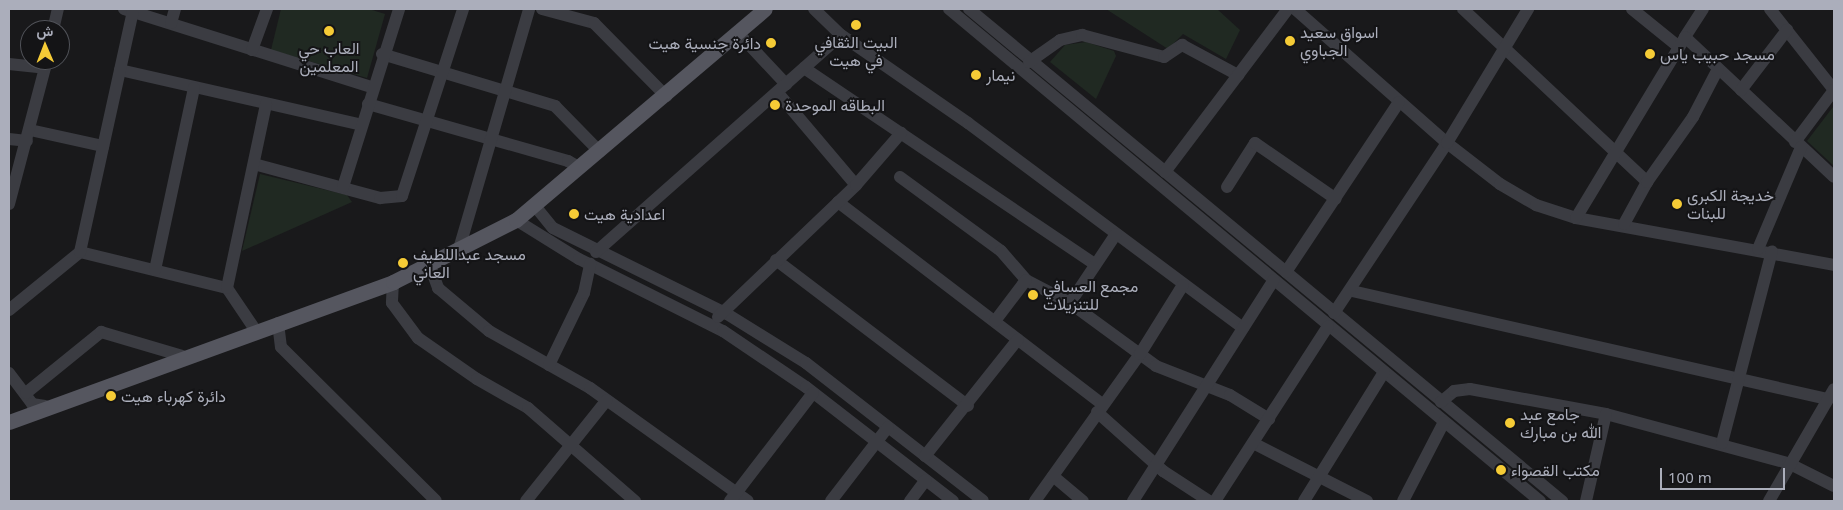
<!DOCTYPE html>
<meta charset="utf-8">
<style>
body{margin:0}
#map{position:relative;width:1843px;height:510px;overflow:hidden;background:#19191b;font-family:"Noto Sans",Vazirmatn,sans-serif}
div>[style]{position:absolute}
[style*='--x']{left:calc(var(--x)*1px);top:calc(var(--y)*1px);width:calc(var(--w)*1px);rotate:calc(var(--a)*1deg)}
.green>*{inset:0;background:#202922}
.minor>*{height:12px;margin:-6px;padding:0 6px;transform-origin:6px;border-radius:6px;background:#3b3c42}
.major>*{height:15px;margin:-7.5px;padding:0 7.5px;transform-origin:7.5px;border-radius:7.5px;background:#55565f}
.dots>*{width:14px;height:14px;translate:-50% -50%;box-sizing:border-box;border:2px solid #141416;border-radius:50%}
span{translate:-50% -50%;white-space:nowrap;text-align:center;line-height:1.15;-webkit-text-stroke:4px #141416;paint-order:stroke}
.poi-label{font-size:16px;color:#abaebb}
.left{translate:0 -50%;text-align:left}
.right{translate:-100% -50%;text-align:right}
.frame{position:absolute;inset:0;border:10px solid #abaebb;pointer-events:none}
.north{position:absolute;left:20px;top:20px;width:50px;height:50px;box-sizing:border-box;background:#141416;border:1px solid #505258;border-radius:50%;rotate:359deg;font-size:14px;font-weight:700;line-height:20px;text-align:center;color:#abaebb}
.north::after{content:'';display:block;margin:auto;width:18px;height:22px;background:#f5cb36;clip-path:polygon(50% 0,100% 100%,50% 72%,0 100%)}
.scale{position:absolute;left:1660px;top:468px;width:125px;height:22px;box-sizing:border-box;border:2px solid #abaebb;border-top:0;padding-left:6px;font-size:15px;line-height:18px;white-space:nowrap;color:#abaebb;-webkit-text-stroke:4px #141416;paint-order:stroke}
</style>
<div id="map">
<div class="green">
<div style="clip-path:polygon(281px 9px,369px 9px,385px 14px,367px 78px,271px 50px)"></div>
<div style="clip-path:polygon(1106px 9px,1217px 9px,1240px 30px,1226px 59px,1183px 34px,1168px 49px)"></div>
<div style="clip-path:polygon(1086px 42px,1114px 51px,1116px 56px,1096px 99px,1050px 62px,1065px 45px)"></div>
<div style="clip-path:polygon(1833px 107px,1834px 109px,1834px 166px,1807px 141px)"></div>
<div style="clip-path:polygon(260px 174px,347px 195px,352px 202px,242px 251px)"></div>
</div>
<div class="minor">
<div style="--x:124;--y:9;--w:260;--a:17.5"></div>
<div style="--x:542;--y:9;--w:54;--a:15.1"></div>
<div style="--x:594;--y:23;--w:103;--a:45.4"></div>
<div style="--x:814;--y:9;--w:37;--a:44"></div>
<div style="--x:841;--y:35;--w:155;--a:34.7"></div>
<div style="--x:968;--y:123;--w:343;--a:36.7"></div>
<div style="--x:949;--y:9;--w:769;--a:39.78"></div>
<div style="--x:969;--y:9;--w:771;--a:39.68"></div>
<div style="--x:1295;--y:9;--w:203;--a:41.4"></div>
<div style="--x:1447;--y:143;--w:67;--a:37.7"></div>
<div style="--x:1500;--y:184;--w:42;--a:30.3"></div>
<div style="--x:1536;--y:205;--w:42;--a:18"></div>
<div style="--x:1576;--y:218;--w:262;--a:10.3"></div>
<div style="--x:1463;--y:9;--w:253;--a:43.2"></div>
<div style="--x:1647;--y:182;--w:48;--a:118.7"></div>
<div style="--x:1632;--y:9;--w:60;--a:39"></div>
<div style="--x:1703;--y:9;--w:33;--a:123"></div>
<div style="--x:1685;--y:37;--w:204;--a:43.2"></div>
<div style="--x:1770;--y:9;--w:103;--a:51.7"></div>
<div style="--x:171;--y:23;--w:15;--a:-74"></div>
<div style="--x:53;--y:30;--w:22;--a:-77"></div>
<div style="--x:739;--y:34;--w:69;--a:46.8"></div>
<div style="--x:252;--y:50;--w:44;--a:-69.9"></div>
<div style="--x:382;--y:54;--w:181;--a:16.7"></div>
<div style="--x:555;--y:106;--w:64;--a:45.6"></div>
<div style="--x:1029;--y:62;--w:38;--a:-35"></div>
<div style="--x:1060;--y:40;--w:23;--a:-13"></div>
<div style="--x:1082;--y:35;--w:85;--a:15"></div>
<div style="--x:1164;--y:57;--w:22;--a:-34"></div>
<div style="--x:1182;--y:45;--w:64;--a:28.2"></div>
<div style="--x:9;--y:64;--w:36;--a:6"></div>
<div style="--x:804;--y:68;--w:351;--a:34"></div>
<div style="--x:120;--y:70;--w:248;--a:12.8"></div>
<div style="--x:1741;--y:90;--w:76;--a:-52.5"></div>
<div style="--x:777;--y:92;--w:122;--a:49.7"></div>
<div style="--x:368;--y:104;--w:208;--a:15.9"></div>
<div style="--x:568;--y:161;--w:14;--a:30"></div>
<div style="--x:30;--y:130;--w:75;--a:12.4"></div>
<div style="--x:9;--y:139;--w:18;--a:6"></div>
<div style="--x:1795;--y:142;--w:65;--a:-53.1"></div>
<div style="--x:254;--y:164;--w:131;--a:15.1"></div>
<div style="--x:380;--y:198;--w:22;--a:-5"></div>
<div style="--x:402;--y:196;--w:197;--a:-71.9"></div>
<div style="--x:1165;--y:172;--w:204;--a:-53"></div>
<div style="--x:900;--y:177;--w:125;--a:36.2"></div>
<div style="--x:1001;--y:251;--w:38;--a:49"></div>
<div style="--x:1026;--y:280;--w:50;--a:27.6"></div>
<div style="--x:1070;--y:303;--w:107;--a:36.2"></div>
<div style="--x:1156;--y:366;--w:79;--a:21.4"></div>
<div style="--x:1230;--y:395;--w:46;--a:31.6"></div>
<div style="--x:1647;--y:182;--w:80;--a:-54.7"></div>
<div style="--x:1693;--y:117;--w:54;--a:-62.5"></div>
<div style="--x:343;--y:187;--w:187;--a:-72.5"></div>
<div style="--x:1227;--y:187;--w:52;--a:-57.5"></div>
<div style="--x:1255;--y:143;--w:98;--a:34.7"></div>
<div style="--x:838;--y:202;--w:332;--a:37.4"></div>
<div style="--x:9;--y:204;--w:149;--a:-75.2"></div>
<div style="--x:535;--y:206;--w:28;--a:51"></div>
<div style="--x:553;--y:228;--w:194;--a:26.3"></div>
<div style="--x:727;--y:314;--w:93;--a:31.8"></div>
<div style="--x:806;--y:363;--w:224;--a:37.9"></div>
<div style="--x:1576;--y:218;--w:211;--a:-58.9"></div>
<div style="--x:516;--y:220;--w:74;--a:31.8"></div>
<div style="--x:579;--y:259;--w:161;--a:26.6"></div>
<div style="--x:723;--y:331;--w:100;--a:34"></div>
<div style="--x:806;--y:387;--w:186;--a:37.8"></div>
<div style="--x:459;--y:249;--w:250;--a:-73.7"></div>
<div style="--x:1758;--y:249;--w:111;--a:-67.1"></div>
<div style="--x:80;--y:252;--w:151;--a:13.8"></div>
<div style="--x:227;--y:288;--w:52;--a:56"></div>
<div style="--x:596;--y:252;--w:327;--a:-41.5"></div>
<div style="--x:776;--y:260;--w:241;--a:37.2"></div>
<div style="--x:429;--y:263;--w:27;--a:70"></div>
<div style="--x:438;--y:288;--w:67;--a:40.1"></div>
<div style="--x:489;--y:331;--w:116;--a:29.4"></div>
<div style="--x:590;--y:388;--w:194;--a:35.6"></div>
<div style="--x:155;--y:270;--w:186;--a:-77.9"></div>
<div style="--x:1286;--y:272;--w:204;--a:-56.4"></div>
<div style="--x:393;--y:282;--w:21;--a:93"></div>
<div style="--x:392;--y:303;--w:44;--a:53.4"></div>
<div style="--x:418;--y:338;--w:72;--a:34.8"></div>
<div style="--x:477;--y:379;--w:59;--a:29.6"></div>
<div style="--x:528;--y:408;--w:142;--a:41"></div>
<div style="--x:227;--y:288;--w:188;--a:-78"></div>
<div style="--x:1352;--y:291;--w:488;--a:12.8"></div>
<div style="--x:1070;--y:303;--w:83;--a:-56.3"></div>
<div style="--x:9;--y:310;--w:92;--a:-39.2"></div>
<div style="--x:80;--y:252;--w:247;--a:-77.6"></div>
<div style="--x:1334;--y:313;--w:204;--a:-56.4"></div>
<div style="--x:1447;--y:143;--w:157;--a:-58.8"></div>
<div style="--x:718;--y:317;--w:191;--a:-43.7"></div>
<div style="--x:856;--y:185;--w:69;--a:-49.1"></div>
<div style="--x:995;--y:321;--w:51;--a:-52.9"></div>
<div style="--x:278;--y:323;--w:24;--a:83"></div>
<div style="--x:281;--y:347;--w:218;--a:44.8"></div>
<div style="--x:549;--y:365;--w:80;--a:-64.1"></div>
<div style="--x:584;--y:293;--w:30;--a:-78"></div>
<div style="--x:9;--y:373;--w:39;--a:53"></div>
<div style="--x:32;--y:404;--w:13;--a:9"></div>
<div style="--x:26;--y:393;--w:97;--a:-39.1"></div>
<div style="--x:101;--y:332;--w:84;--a:16.5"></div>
<div style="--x:1441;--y:402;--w:17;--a:-40"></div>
<div style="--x:1454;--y:391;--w:16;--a:-7"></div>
<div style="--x:1470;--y:389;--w:138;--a:10.4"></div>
<div style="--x:1606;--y:414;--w:188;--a:15.1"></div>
<div style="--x:1788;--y:463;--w:51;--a:26.6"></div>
<div style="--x:1097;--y:412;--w:89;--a:41.8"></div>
<div style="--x:1163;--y:471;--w:55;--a:33.1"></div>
<div style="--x:1253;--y:443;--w:128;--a:27"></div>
<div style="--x:1722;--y:443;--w:198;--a:-75.4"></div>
<div style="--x:925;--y:456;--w:149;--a:-51.5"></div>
<div style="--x:1053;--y:476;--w:39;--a:40"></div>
<div style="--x:526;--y:501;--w:129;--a:-51.3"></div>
<div style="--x:730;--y:501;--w:136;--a:-52.5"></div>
<div style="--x:831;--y:501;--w:93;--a:-52.4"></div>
<div style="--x:910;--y:501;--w:26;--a:-53"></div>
<div style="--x:1035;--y:501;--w:181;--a:-54.5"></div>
<div style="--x:1140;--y:354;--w:81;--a:-58.1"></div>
<div style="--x:1133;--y:501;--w:262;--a:-57.5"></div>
<div style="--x:1215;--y:501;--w:208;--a:-57.1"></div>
<div style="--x:1304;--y:501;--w:152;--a:-58.2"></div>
<div style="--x:1403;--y:501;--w:89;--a:-62.6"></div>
<div style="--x:1586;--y:501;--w:89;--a:-77.1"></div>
<div style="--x:1769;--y:501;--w:129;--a:-59.9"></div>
</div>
<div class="major">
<div style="--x:9;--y:422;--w:409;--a:-20"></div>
<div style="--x:393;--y:282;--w:138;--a:-26.8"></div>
<div style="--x:516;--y:220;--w:326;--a:-40.3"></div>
</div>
<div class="dots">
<div style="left:856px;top:25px;background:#f5cb36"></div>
<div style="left:329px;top:31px;background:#f5cb36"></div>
<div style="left:1290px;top:41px;background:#f5cb36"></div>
<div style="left:771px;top:43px;background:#f5cb36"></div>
<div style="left:1650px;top:54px;background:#f5cb36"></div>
<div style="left:976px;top:75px;background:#f5cb36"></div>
<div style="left:775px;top:105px;background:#f5cb36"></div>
<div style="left:1677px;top:204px;background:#f5cb36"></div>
<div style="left:574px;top:214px;background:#f5cb36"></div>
<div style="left:403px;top:263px;background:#f5cb36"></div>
<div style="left:1033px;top:295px;background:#f5cb36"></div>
<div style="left:111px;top:396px;background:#f5cb36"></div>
<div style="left:1510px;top:423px;background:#f5cb36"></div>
<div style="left:1501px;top:470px;background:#f5cb36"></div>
</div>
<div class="poi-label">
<span class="left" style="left:1300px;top:41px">اسواق سعيد<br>الجباوي</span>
<span style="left:856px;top:51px">البيت الثقافي<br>في هيت</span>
<span class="right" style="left:761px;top:43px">دائرة جنسية هيت</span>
<span style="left:329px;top:57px">العاب حي<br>المعلمين</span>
<span class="left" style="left:1660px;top:54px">مسجد حبيب ياس</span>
<span class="left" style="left:986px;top:75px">نيمار</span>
<span class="left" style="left:785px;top:105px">البطاقه الموحدة</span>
<span class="left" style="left:1687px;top:204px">خديجة الكبرى<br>للبنات</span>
<span class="left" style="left:584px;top:214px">اعدادية هيت</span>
<span class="left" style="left:413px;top:263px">مسجد عبداللطيف<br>العاني</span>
<span class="left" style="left:1043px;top:295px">مجمع العسافي<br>للتنزيلات</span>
<span class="left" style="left:121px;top:396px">دائرة كهرباء هيت</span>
<span class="left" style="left:1520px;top:423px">جامع عبد<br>الله بن مبارك</span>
<span class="left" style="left:1511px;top:470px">مكتب القصواء</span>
</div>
<div class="frame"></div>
<div class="north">ش</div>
<div class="scale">100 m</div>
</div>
